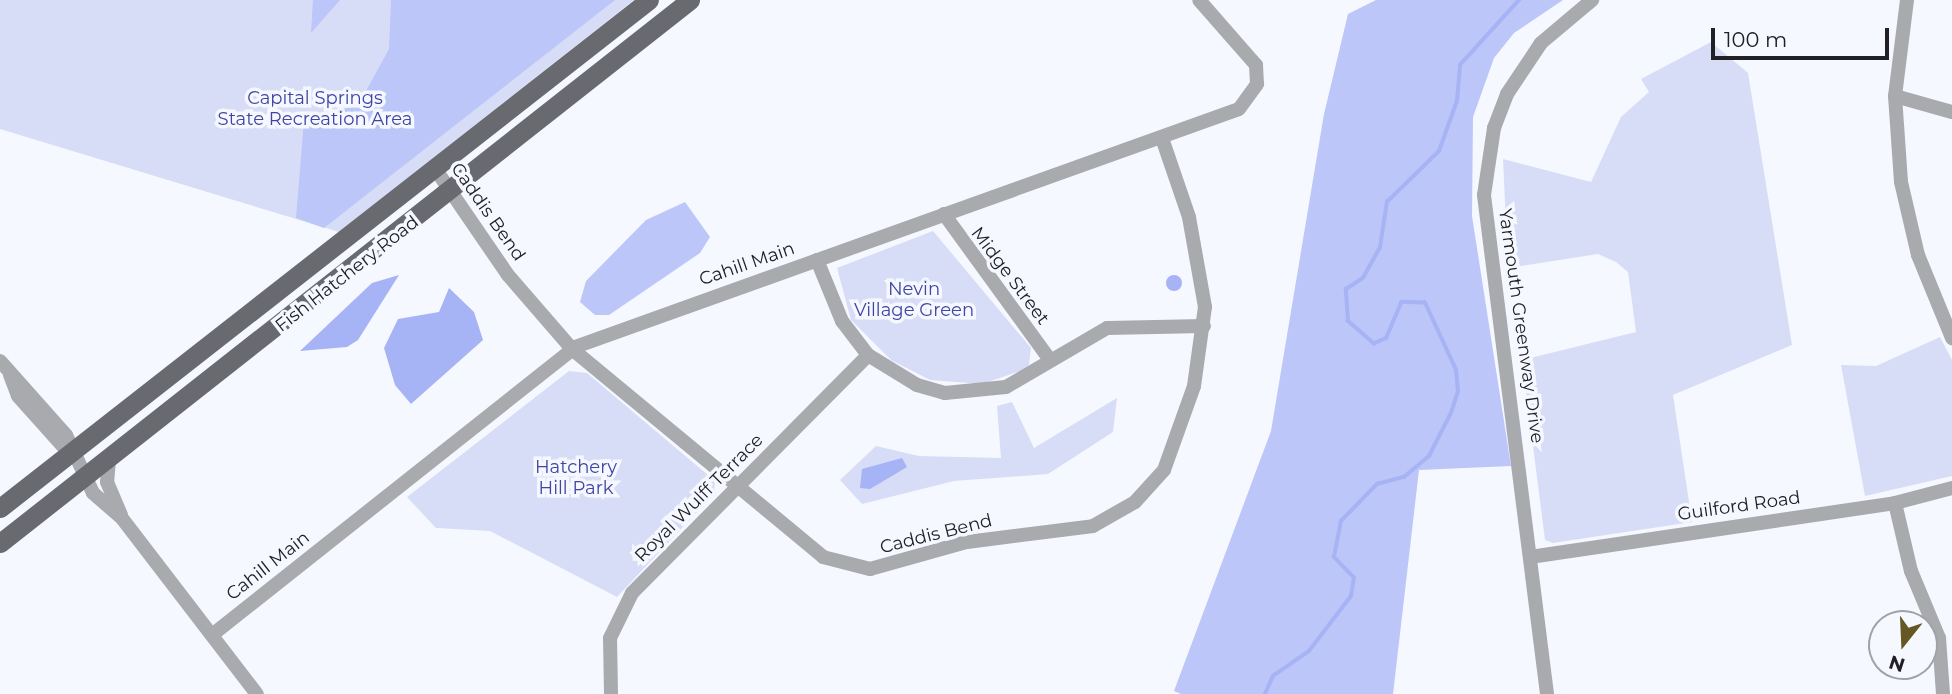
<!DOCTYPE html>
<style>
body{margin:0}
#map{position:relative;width:1952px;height:694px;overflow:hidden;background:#f6f8ff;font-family:Montserrat,sans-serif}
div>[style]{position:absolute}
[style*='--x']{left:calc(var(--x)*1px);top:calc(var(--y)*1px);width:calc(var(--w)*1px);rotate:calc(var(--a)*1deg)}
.green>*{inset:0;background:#d7ddf6}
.forest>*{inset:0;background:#bcc6f9}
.water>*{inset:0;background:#a6b3f5}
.round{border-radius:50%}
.stream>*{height:3.5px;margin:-1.75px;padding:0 1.75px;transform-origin:1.75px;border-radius:1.75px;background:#a6b3f5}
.minor>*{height:14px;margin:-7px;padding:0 7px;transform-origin:7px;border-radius:7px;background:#a9aaae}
.major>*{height:19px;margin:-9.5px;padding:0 9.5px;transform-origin:9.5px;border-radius:9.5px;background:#686a70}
span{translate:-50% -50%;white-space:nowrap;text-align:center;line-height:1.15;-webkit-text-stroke:7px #f6f8ff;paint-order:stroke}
.park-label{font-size:18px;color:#3f45a3}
.street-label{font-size:18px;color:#212125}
.north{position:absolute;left:1868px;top:610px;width:70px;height:70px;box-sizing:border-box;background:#f6f8ff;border:2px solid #a1a2a8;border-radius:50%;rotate:198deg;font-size:19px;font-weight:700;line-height:28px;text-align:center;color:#212125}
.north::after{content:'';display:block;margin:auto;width:24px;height:32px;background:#655825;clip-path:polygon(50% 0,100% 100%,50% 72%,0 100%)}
.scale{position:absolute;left:1711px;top:28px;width:178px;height:32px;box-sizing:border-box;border:4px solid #212125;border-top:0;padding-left:9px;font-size:21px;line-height:24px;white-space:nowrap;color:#212125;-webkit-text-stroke:5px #f6f8ff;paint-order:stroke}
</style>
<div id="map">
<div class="green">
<div style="clip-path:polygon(0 0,634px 0,339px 232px,0 129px)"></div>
<div style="clip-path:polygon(1711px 42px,1748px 73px,1792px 345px,1673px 395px,1692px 522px,1553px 543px,1545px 540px,1522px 360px,1636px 332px,1628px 272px,1616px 262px,1598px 254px,1508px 268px,1503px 159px,1591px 182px,1621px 117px,1649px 92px,1641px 79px)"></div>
<div style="clip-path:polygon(933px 231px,1031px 348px,1029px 365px,1020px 371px,982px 384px,930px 380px,891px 360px,851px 320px,837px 268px)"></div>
<div style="clip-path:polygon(1940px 337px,1952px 360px,1952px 476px,1865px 496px,1841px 365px,1876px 366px)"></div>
<div style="clip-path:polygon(569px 371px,587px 373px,715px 481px,714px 494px,617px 597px,490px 531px,436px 528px,407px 497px)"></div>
<div style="clip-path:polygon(1117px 398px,1113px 432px,1048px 474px,954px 481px,862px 504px,840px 480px,876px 446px,919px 456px,1001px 458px,997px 406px,1012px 402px,1034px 448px)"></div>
</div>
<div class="forest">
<div style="clip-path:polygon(313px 0,340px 0,311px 33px)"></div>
<div style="clip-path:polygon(391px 0,615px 0,324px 228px,296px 218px,304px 120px,319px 121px,360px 102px,389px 49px)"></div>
<div style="clip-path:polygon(1376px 0,1563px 0,1514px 33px,1494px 58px,1473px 117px,1472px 216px,1511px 466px,1419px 470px,1393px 694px,1181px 694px,1174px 691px,1271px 431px,1324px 114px,1348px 14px)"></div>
<div style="clip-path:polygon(685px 202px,710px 237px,700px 253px,609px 315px,595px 315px,580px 302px,586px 281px,646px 220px)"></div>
</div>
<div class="water">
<div class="round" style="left:1166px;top:275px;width:16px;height:16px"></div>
<div style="clip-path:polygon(399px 275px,358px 340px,347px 347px,300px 351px,372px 283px)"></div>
<div style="clip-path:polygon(449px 288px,474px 312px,483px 340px,411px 404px,395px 385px,384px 348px,398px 319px,439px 312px)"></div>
<div style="clip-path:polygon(902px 458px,907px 467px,870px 489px,860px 488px,862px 469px)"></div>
</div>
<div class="stream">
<div style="--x:1265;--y:694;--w:20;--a:-66"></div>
<div style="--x:1273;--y:676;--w:44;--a:-34.8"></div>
<div style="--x:1309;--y:651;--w:69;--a:-52.6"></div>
<div style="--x:1351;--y:596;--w:18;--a:-81"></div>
<div style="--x:1354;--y:578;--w:29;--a:-134"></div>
<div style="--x:1334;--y:557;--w:37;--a:-79"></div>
<div style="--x:1341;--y:521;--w:52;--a:-45.8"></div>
<div style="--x:1377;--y:484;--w:28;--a:-15"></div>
<div style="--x:1404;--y:477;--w:33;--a:-40"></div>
<div style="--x:1429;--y:456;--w:48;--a:-62.9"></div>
<div style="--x:1451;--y:413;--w:22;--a:-72"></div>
<div style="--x:1458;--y:392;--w:22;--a:-95"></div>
<div style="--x:1456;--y:370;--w:74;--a:-114.8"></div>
<div style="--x:1425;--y:303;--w:23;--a:-178"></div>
<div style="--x:1402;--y:302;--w:39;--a:113"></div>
<div style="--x:1387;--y:338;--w:14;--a:155"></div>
<div style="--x:1374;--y:344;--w:35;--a:-139"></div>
<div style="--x:1348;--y:321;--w:32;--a:-94"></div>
<div style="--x:1346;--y:289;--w:20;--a:-33"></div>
<div style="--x:1363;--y:278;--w:35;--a:-61"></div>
<div style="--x:1380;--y:247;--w:46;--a:-81.2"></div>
<div style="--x:1387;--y:202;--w:73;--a:-44.4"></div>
<div style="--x:1439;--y:151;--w:53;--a:-70.2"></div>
<div style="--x:1457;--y:101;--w:36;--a:-85"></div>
<div style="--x:1460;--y:65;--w:88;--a:-47.8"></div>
</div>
<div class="minor">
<div style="--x:1907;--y:0;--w:97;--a:97.1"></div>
<div style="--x:1895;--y:96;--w:86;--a:86"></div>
<div style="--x:1901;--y:182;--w:75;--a:76.9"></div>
<div style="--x:1918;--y:255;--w:90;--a:67.7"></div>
<div style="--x:1895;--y:96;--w:59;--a:15.7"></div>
<div style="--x:434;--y:167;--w:131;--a:55.6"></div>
<div style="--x:508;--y:275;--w:98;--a:49.1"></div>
<div style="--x:572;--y:349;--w:326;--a:39.6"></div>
<div style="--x:823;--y:557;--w:49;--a:14.3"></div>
<div style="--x:870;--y:569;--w:101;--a:-15.6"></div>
<div style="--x:967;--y:542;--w:127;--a:-7.2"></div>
<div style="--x:1093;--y:526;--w:48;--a:-29.7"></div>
<div style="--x:1135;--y:502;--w:43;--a:-47.8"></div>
<div style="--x:1164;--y:470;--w:89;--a:-70.3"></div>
<div style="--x:1194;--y:386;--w:80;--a:-82.1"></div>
<div style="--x:1205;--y:307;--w:91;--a:-100.1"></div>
<div style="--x:1189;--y:217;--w:83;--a:-108.9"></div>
<div style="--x:944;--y:214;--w:180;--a:54"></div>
<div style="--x:817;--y:260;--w:66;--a:67.7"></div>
<div style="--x:842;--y:321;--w:43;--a:52.6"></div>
<div style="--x:868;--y:355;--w:57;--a:31.5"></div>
<div style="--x:917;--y:385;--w:29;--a:16"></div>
<div style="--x:945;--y:393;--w:61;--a:-5.6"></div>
<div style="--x:1006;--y:387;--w:117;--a:-30.3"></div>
<div style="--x:1107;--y:328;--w:97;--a:-1.2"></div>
<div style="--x:0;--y:361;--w:99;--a:48.3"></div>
<div style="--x:66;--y:435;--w:64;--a:65"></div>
<div style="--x:93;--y:493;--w:37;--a:41"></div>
<div style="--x:121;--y:517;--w:223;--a:52.5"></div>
<div style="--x:10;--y:375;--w:22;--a:69"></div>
<div style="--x:18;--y:396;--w:76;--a:48.2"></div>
<div style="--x:109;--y:460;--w:22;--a:95"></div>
<div style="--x:107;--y:482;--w:36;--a:67"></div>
<div style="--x:1895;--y:503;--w:70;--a:76.8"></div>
<div style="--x:1911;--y:571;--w:73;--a:67.3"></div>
<div style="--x:1939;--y:638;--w:56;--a:85.9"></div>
<div style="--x:1530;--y:557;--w:369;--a:-8.4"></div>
<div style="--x:1895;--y:503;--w:59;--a:-14.7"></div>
<div style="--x:212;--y:635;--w:463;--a:-38.4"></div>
<div style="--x:575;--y:347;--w:705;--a:-19.72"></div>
<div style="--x:1239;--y:109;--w:31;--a:-54"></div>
<div style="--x:1257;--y:84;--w:19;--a:-93"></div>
<div style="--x:1256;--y:65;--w:86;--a:-131.2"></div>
<div style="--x:611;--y:694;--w:56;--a:-91"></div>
<div style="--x:610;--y:638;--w:50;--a:-63.9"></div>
<div style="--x:632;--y:593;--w:335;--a:-45.2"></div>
<div style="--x:1547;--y:694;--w:503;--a:-97.2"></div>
<div style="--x:1484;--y:195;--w:68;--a:-81.5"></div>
<div style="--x:1494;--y:128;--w:36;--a:-69"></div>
<div style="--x:1507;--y:94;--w:61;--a:-56.3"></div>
<div style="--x:1541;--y:43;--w:67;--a:-40.1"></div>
</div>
<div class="major">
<div style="--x:0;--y:508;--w:824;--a:-38.05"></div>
<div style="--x:0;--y:543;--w:878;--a:-38.2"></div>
</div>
<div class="park-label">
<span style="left:315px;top:109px">Capital Springs<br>State Recreation Area</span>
<span style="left:914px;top:300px">Nevin<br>Village Green</span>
<span style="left:576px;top:478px">Hatchery<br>Hill Park</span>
</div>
<div class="street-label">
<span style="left:488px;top:212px;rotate:55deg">Caddis Bend</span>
<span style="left:747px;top:264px;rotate:-19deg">Cahill Main</span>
<span style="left:347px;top:274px;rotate:-38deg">Fish Hatchery Road</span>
<span style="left:1010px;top:276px;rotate:53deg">Midge Street</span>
<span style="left:1521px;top:326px;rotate:82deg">Yarmouth Greenway Drive</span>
<span style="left:699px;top:498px;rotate:-45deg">Royal Wulff Terrace</span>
<span style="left:1739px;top:506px;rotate:-8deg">Guilford Road</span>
<span style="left:936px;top:534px;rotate:-14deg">Caddis Bend</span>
<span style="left:268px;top:566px;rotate:-38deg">Cahill Main</span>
</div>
<div class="north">N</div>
<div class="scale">100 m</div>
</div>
